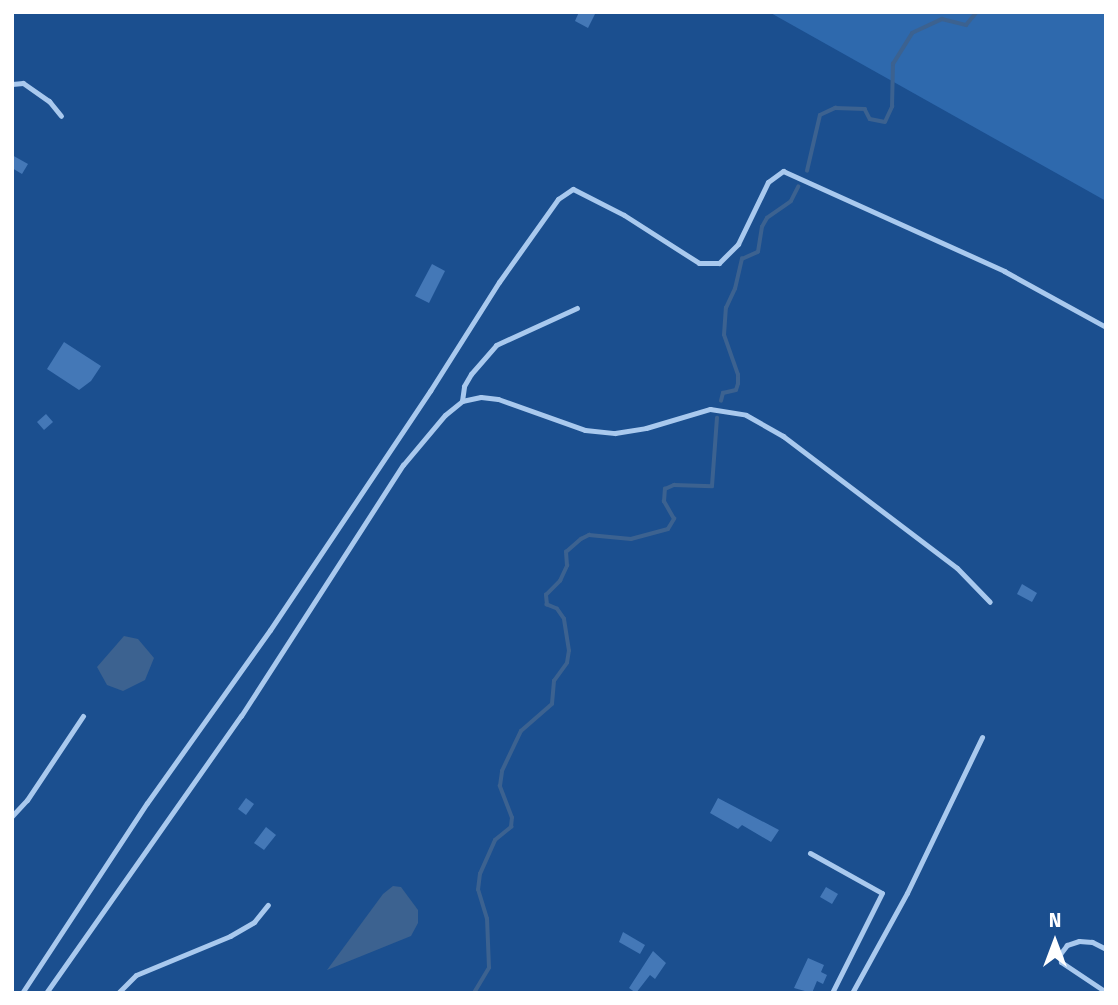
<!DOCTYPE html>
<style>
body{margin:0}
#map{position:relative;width:1118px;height:1005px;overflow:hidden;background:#1b4f8f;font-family:"Fira Sans",sans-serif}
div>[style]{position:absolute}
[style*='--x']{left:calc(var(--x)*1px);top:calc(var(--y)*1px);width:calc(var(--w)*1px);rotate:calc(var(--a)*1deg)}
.green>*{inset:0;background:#2e69ad}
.water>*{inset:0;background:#3c6290}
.stream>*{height:3.5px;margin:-1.75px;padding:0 1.75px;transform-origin:1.75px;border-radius:1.75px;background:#3c6290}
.building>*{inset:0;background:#4478b7}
.lane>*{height:5px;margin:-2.5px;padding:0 2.5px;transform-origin:2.5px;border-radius:2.5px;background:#a9c9ee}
span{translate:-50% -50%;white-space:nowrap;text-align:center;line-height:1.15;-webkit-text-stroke:5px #1b4f8f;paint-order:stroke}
.frame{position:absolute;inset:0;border:14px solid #fff;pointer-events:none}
.north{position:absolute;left:1020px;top:907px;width:70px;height:70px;-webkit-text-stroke:5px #1b4f8f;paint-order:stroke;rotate:0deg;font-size:19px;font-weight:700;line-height:28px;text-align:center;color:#fff}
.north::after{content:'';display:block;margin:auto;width:24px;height:32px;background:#fff;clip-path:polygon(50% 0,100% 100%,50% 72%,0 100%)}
</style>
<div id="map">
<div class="green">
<div style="clip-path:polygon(769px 12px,1106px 12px,1106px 201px)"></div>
</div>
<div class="water">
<div style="clip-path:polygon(124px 636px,138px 639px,154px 658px,145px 680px,123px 691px,107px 685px,97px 667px)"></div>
<div style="clip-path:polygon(393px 886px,401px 887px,418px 910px,418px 923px,411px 936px,327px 970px,383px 894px)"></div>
</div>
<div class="stream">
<div style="--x:807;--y:171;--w:57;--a:-76.9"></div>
<div style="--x:820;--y:115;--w:17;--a:-25"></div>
<div style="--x:835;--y:108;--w:30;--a:2"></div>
<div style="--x:865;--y:109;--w:11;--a:63"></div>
<div style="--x:870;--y:119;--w:15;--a:11"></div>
<div style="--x:885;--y:122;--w:17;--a:-65"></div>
<div style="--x:892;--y:107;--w:43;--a:-88.7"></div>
<div style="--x:893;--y:64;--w:36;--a:-58"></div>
<div style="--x:912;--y:33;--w:33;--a:-25"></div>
<div style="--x:942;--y:19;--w:25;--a:14"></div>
<div style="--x:966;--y:25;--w:17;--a:-50"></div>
<div style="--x:721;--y:401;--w:8;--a:-76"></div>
<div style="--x:723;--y:393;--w:13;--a:-13"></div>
<div style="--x:736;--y:390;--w:6;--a:-72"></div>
<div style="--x:738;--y:384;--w:9;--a:-90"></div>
<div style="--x:738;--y:375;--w:42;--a:-109.3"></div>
<div style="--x:724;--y:335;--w:27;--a:-86"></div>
<div style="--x:726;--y:308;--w:21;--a:-65"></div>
<div style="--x:735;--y:289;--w:31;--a:-77"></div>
<div style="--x:742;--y:259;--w:17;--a:-24"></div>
<div style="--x:758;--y:252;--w:25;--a:-81"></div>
<div style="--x:762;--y:227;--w:10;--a:-61"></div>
<div style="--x:767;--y:218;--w:29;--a:-35"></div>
<div style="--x:791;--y:201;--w:16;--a:-63"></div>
<div style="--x:474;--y:993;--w:29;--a:-59"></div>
<div style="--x:489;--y:968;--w:49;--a:-92.3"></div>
<div style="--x:487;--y:919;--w:30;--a:-107"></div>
<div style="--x:478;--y:890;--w:16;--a:-83"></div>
<div style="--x:480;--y:874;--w:37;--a:-66"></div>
<div style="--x:495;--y:840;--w:21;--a:-39"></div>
<div style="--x:511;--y:827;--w:9;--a:-84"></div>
<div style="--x:512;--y:818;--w:34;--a:-111"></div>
<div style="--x:500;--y:786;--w:15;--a:-82"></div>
<div style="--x:502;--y:771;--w:44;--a:-64.6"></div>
<div style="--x:521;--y:731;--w:41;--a:-41.1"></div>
<div style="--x:552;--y:704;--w:23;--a:-85"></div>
<div style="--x:554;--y:681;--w:22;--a:-54"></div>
<div style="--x:567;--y:663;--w:12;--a:-81"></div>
<div style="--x:569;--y:651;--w:32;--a:-99"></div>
<div style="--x:564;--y:619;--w:12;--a:-125"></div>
<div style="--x:557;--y:609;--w:11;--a:-158"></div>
<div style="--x:547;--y:605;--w:10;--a:-96"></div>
<div style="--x:546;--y:595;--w:20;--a:-45"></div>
<div style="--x:560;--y:581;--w:17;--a:-65"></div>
<div style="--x:567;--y:566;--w:14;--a:-94"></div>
<div style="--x:566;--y:552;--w:20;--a:-41"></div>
<div style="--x:581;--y:539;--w:9;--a:-27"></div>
<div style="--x:589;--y:535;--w:42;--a:5.4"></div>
<div style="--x:631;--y:539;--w:38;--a:-15"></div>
<div style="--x:668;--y:529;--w:12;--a:-59"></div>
<div style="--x:674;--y:519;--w:20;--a:-120"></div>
<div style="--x:664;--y:502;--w:13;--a:-86"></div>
<div style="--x:665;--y:489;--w:10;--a:-24"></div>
<div style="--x:674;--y:485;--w:38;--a:2"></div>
<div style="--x:712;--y:486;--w:68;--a:-85.8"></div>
</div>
<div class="building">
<div style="clip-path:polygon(579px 12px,596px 12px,588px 28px,575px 21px)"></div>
<div style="clip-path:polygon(12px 155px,28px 164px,22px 174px,12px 168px)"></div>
<div style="clip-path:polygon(432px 264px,445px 271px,429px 303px,415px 296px)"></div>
<div style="clip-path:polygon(64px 342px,101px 366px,91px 381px,79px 390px,47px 369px)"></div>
<div style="clip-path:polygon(46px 414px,53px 422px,44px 430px,37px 422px)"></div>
<div style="clip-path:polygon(1022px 584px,1037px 593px,1032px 602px,1017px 594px)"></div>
<div style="clip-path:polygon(246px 798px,254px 804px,246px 815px,238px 809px)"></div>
<div style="clip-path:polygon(718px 798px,779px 830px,771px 842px,742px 825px,738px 829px,710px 813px)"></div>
<div style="clip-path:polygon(266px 827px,276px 835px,264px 850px,254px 843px)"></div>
<div style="clip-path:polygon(826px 887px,838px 894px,832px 904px,820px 897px)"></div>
<div style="clip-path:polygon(623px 932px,645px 945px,640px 954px,619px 942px)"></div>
<div style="clip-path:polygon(653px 951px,666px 963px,655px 979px,650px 975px,636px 993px,629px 988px)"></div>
<div style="clip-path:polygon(808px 958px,824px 965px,821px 972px,827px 975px,823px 984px,817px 981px,812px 993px,794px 988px)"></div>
</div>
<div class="lane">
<div style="--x:12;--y:84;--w:11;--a:-5"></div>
<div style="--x:23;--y:83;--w:32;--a:35"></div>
<div style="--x:49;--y:101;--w:19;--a:51"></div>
<div style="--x:462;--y:401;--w:15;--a:-82"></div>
<div style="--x:464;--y:386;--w:14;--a:-60"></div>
<div style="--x:471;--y:374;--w:38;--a:-49"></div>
<div style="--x:496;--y:345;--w:89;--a:-24.6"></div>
<div style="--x:12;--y:816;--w:22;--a:-47"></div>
<div style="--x:27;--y:800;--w:101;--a:-56.3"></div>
<div style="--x:810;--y:853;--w:82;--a:29.1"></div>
<div style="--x:882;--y:893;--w:112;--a:116.6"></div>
<div style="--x:1106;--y:949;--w:16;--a:-153"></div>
<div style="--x:1092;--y:942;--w:13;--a:-176"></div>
<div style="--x:1079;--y:941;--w:13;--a:162"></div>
<div style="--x:1067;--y:945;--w:11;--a:128"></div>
<div style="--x:1060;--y:954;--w:8;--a:83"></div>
<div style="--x:1061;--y:962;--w:54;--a:33.7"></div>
<div style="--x:22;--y:993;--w:227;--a:-56.7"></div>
<div style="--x:147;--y:803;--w:212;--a:-54.6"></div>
<div style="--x:270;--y:630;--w:288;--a:-56.2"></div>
<div style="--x:430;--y:391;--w:129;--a:-57.7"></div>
<div style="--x:499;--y:282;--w:102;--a:-54.6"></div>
<div style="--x:558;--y:199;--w:18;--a:-34"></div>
<div style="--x:573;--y:189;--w:57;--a:27"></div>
<div style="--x:624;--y:215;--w:89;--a:32.6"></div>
<div style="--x:699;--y:263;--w:20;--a:0"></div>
<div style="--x:719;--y:263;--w:27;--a:-45"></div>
<div style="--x:738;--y:244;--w:69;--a:-64.2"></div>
<div style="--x:768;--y:182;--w:19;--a:-36"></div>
<div style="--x:783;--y:171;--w:243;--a:24.3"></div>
<div style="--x:1004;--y:271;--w:116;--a:28.8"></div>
<div style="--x:46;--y:993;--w:339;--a:-54.9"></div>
<div style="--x:241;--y:716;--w:299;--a:-57.2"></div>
<div style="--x:403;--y:465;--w:65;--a:-50"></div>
<div style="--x:445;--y:415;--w:22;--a:-39"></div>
<div style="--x:462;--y:401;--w:19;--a:-12"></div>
<div style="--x:481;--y:397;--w:17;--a:7"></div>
<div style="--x:498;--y:399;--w:92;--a:19.6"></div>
<div style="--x:585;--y:430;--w:30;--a:6"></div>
<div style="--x:615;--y:433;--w:31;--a:-9"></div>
<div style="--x:646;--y:428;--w:67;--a:-16.5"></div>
<div style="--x:710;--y:409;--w:36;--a:9"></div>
<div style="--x:746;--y:415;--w:43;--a:29.6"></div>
<div style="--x:783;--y:436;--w:218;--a:37.2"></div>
<div style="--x:957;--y:568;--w:47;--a:45.9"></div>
<div style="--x:118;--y:993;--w:25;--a:-45"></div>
<div style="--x:136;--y:975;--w:102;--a:-22.5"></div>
<div style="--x:230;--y:936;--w:28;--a:-30"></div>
<div style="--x:254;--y:922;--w:22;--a:-51"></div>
<div style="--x:852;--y:993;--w:114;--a:-61.2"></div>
<div style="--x:907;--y:893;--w:173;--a:-64.3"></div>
</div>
<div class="frame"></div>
<div class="north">N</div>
</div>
